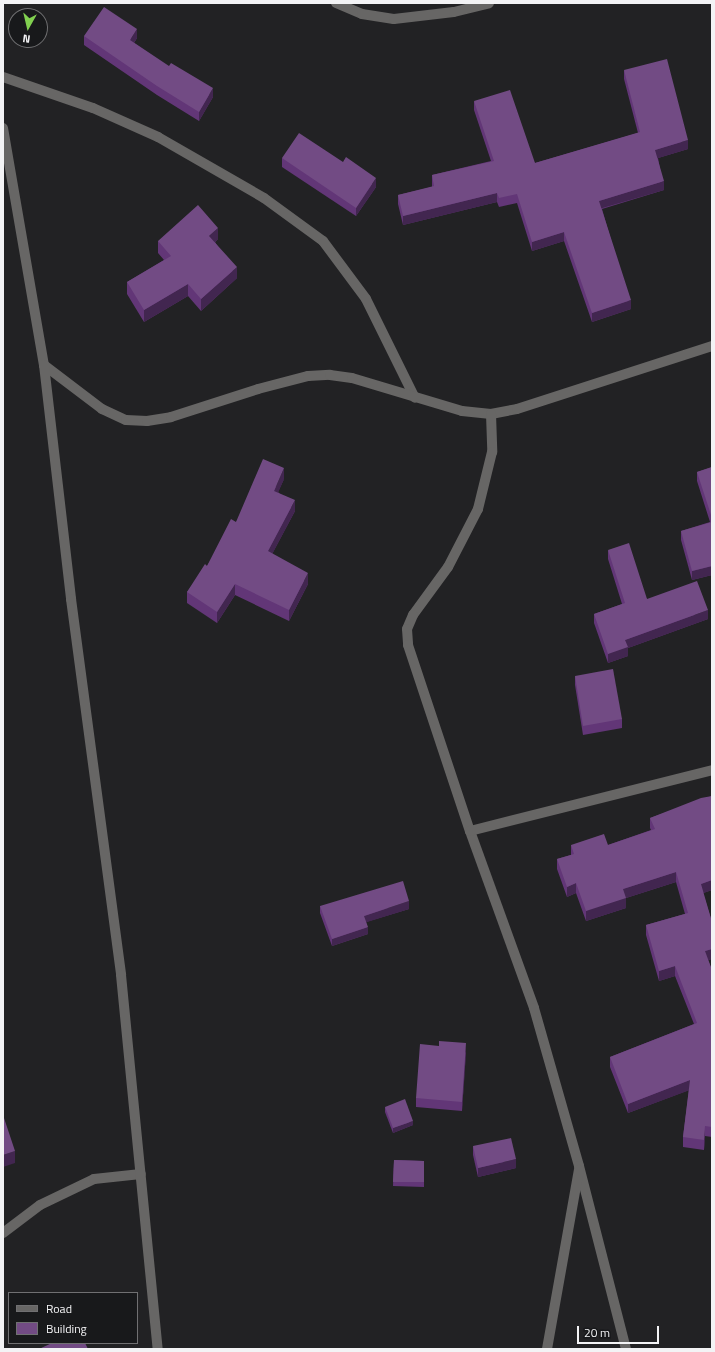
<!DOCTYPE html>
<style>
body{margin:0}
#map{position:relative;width:715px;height:1352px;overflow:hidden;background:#222224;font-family:"Titillium Web",sans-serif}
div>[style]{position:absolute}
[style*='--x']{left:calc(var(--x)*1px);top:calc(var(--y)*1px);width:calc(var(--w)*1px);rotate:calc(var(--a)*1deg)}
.minor>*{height:10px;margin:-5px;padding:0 5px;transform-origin:5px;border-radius:5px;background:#676665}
.tertiary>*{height:10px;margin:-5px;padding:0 5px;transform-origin:5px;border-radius:5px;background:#676665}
.wall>*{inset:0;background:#623677}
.shaded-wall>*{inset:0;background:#422650}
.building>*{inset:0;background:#724b84}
span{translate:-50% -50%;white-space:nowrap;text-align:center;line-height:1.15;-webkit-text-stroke:3.5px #18191b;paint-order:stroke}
.frame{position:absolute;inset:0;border:4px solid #f3f3f5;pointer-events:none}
.legend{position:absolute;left:8px;top:1292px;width:130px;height:52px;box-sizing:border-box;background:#18191b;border:1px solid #707072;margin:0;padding:5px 7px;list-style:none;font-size:12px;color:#f3f3f5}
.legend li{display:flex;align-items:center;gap:8px;height:20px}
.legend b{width:20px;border:1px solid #707072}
.north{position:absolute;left:8px;top:8px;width:40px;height:40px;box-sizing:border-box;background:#18191b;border:1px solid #707072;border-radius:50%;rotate:188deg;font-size:11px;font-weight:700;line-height:16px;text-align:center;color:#f3f3f5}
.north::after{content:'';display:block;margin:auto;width:14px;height:18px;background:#81d050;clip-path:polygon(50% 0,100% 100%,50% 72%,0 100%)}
.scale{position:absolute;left:577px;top:1326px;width:82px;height:18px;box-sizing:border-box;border:2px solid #f3f3f5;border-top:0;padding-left:5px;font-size:12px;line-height:14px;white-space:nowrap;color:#f3f3f5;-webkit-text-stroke:3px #18191b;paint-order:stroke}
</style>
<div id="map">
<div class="minor">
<div style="--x:336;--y:3;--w:28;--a:23"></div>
<div style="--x:362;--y:14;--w:32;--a:9"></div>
<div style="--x:394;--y:19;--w:60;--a:-6.7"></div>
<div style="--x:454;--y:12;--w:36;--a:-14"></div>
<div style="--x:3;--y:77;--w:95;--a:19"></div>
<div style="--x:93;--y:108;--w:71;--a:24"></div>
<div style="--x:158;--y:137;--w:122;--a:29.9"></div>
<div style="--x:264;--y:198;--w:73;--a:36.1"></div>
<div style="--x:323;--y:241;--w:72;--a:53.4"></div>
<div style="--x:366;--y:299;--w:110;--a:63.7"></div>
<div style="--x:44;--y:365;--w:73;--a:37.2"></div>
<div style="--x:102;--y:409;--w:26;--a:25"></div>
<div style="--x:126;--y:420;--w:21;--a:3"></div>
<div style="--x:147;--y:421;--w:24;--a:-9"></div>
<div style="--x:171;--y:417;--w:91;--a:-17.8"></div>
<div style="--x:258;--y:389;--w:52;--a:-14.6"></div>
<div style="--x:308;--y:376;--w:22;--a:-3"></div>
<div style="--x:330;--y:375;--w:22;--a:8"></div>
<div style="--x:352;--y:378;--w:115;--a:16.7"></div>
<div style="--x:462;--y:411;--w:29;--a:6"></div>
<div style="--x:491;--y:414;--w:26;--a:-11"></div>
<div style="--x:517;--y:409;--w:205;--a:-17.9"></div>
<div style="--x:491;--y:414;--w:38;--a:88"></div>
<div style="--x:492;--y:452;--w:59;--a:103.8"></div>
<div style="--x:478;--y:509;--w:65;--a:117.3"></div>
<div style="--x:448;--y:567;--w:59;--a:126.1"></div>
<div style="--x:413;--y:615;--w:15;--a:113"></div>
<div style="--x:407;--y:629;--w:16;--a:86"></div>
<div style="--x:408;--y:645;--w:196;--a:71.6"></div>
<div style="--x:470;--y:831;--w:188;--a:70.1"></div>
<div style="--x:534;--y:1008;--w:164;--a:74.1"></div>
<div style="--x:579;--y:1166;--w:189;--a:75.6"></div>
<div style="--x:470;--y:831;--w:250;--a:-14.1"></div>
<div style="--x:3;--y:1233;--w:46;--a:-37.1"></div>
<div style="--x:40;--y:1205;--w:60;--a:-25.7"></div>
<div style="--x:94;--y:1179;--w:47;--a:-6.1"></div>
<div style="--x:547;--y:1349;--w:182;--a:-79.9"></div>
</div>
<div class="tertiary">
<div style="--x:3;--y:128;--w:241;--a:80.2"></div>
<div style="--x:44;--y:365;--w:236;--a:83.4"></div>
<div style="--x:71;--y:599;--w:379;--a:82.4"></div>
<div style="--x:121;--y:975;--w:376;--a:84.4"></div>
</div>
<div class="wall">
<div style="clip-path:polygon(84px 36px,137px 38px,134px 43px,213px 97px,199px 121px,157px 95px,84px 45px)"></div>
<div style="clip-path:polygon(624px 70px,688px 149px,658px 158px,664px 190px,602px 209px,631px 309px,592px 322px,564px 241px,532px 251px,517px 203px,499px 207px,497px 202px,403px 225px,398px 204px,398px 195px,432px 187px,432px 175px,491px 161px,474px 110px,474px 101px,535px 163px,638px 133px,624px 79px)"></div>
<div style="clip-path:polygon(282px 158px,343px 162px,376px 187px,356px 216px,282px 167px)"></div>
<div style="clip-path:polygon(218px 239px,215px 242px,237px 278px,201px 311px,188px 296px,144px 322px,127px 294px,127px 282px,164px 260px,158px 253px,158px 241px)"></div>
<div style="clip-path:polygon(712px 467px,712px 575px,692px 580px,681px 540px,681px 531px,710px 522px,697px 481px,697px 472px)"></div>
<div style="clip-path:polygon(284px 479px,278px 492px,295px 511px,272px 554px,308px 584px,289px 621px,235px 595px,217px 623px,187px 603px,187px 592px,207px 566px,236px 522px)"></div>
<div style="clip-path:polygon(608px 550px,647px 599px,708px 619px,628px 648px,628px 656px,608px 663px,594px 623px,594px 614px,622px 604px,608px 559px)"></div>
<div style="clip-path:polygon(575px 676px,622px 719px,622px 728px,583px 735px,575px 685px)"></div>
<div style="clip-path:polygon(712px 796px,712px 890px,703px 893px,712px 922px,712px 959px,708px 960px,712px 970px,712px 1137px,705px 1136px,704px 1150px,683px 1147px,683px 1137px,689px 1090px,628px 1113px,610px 1067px,610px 1057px,694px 1024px,675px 976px,659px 981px,646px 935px,646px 925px,685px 914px,676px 882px,626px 898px,626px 908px,586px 921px,576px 893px,567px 897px,557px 869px,557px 859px,571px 855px,571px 845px,608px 845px,651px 830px,650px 828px,650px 818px)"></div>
<div style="clip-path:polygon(320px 906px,409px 909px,366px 922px,368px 934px,332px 946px,320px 913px)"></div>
<div style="clip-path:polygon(466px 1052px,462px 1111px,416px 1107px,416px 1098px)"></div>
<div style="clip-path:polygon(385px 1107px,413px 1125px,393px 1133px,385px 1112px)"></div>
<div style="clip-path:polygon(473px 1146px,516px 1168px,478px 1177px,473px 1155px)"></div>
<div style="clip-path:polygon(394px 1160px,424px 1161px,424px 1187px,393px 1186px)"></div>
</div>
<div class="shaded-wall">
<div style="clip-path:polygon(137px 29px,137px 38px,130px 49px,130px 40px)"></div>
<div style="clip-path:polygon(213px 88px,213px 97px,199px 121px,199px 112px)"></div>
<div style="clip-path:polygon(688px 140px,688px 149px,655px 159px,655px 150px)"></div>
<div style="clip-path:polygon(376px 178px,376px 187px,356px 216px,356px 208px)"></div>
<div style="clip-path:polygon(664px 181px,664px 190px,599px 209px,599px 201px)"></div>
<div style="clip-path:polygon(497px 193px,497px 202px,403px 225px,403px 216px)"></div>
<div style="clip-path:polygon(218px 228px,218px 239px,209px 247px,209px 236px)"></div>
<div style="clip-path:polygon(564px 232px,564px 241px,532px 251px,532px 242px)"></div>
<div style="clip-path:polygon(237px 267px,237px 278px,201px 311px,201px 299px)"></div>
<div style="clip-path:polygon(188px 284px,188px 296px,144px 322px,144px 310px)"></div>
<div style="clip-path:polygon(631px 300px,631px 309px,592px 322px,592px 313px)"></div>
<div style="clip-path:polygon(284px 468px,284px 479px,274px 502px,274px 491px)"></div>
<div style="clip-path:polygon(295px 500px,295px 511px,268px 562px,268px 551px)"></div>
<div style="clip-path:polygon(712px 566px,712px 575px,692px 580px,692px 571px)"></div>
<div style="clip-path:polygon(308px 573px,308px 584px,289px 621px,289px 610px)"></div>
<div style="clip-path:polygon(235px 584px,235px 595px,217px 623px,217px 612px)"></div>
<div style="clip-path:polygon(708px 610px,708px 619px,628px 648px,628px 656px,608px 663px,608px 654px,625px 640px)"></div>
<div style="clip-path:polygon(676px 872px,676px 882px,626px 898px,626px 908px,586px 921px,586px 911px,623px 889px)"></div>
<div style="clip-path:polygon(712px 880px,712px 890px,701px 894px,701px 884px)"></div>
<div style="clip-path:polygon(576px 883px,576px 893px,567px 897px,567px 887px)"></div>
<div style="clip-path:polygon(409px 901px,409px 909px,364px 923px,364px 916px)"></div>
<div style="clip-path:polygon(368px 927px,368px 934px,332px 946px,332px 939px)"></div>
<div style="clip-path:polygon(712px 949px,712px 959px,705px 961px,705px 951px)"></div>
<div style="clip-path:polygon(675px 966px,675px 976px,659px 981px,659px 971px)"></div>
<div style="clip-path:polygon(466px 1043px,466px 1052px,462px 1111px,462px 1102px)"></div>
<div style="clip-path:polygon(690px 1080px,690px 1090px,628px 1113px,628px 1104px)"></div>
<div style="clip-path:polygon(413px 1121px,413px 1125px,393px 1133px,393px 1128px)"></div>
<div style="clip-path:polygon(705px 1126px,705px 1136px,704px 1150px,704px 1140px)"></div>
<div style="clip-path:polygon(15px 1151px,15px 1163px,3px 1167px,3px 1155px)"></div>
<div style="clip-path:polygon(516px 1159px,516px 1168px,478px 1177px,478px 1168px)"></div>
</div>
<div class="building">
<div style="clip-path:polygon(104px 7px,137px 29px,130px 40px,169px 66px,171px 63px,213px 88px,199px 112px,157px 86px,84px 36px)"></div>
<div style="clip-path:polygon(667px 59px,688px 140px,655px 150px,664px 181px,599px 201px,631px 300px,592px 313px,564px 232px,532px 242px,517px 194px,499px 198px,497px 193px,403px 216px,398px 195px,434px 186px,432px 175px,494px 161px,474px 101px,510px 90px,535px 163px,640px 132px,624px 70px)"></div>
<div style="clip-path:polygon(299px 133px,343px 162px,346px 157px,376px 178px,356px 208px,282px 158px)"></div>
<div style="clip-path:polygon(198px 205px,218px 228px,209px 236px,237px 267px,201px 299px,188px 284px,144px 310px,127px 282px,171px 256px,158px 241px)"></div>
<div style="clip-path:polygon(263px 459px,284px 468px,274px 491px,295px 500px,268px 551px,308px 573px,289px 610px,235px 584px,217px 612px,187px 592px,205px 564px,207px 566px,231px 519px,236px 522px)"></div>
<div style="clip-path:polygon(712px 467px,712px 518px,697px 472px)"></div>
<div style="clip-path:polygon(712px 522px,712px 566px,692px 571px,681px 531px)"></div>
<div style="clip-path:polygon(629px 543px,647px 599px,697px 581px,708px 610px,625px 640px,628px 647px,608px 654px,594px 614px,625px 603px,608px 550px)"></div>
<div style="clip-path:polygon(613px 669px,622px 719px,583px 726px,575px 676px)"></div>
<div style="clip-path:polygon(712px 796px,712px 880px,701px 884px,712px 922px,712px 949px,705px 951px,712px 970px,712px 1127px,705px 1126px,704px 1140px,683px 1137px,690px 1080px,628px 1104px,610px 1057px,697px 1023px,675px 966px,659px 971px,646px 925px,688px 913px,676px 872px,623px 889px,626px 898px,586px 911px,576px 883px,567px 887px,557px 859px,574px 854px,571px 845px,604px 834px,608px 845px,655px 829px,650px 818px,701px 798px)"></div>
<div style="clip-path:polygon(403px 881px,409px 901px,364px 916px,368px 927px,332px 939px,320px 906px)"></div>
<div style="clip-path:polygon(439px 1041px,466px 1043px,462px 1102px,416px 1098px,420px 1044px,439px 1046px)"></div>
<div style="clip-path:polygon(405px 1099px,413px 1121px,393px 1128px,385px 1107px)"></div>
<div style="clip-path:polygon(3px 1115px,15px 1151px,3px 1155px)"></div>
<div style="clip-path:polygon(511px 1138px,516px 1159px,478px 1168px,473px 1146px)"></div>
<div style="clip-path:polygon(394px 1160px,424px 1161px,424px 1182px,393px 1182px)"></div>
<div style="clip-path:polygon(52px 1343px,85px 1343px,88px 1349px,39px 1349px)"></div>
</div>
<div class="frame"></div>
<ul class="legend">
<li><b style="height:5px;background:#676665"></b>Road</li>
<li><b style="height:11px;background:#724b84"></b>Building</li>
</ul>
<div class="north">N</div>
<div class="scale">20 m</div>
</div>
